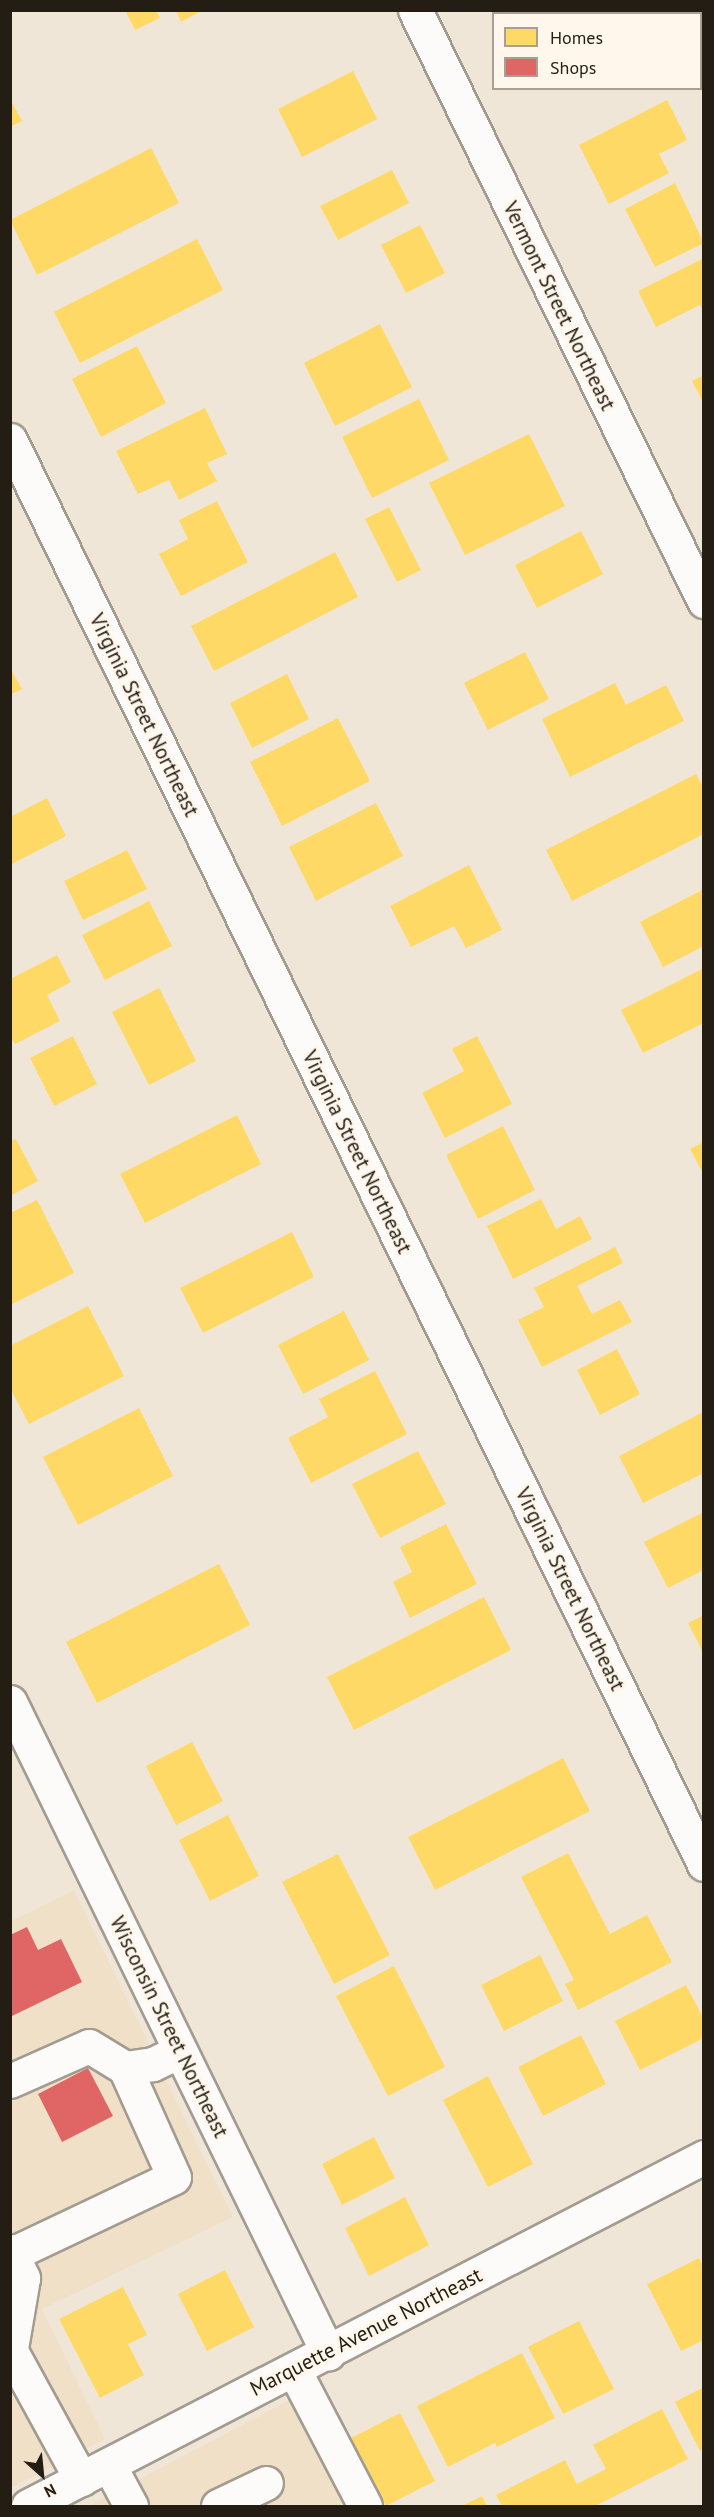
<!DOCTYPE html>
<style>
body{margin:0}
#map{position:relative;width:714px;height:2517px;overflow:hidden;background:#f0e6d8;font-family:"PT Sans",sans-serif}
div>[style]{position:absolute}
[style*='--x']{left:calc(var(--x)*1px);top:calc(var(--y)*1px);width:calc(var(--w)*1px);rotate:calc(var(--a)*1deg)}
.built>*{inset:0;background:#f1e0c8}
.homes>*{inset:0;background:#ffd966}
.shops>*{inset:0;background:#e06666}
.roads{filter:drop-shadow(2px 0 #a29b90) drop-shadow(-2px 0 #a29b90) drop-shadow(0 2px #a29b90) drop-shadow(0 -2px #a29b90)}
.minor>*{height:33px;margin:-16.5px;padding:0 16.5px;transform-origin:16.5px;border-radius:16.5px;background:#fdfbf9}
span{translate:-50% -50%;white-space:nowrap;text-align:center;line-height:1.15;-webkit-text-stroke:6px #fff7ec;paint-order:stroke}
.street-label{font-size:21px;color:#241d14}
.frame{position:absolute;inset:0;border:12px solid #241d14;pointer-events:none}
.legend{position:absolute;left:492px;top:12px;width:210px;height:78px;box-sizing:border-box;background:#fff7ec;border:2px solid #a7a096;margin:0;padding:8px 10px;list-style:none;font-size:18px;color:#241d14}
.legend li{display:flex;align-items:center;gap:12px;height:30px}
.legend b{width:30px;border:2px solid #a7a096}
.north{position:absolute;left:12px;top:2445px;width:60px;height:60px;-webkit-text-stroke:4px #fff7ec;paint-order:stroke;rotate:153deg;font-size:16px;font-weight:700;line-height:24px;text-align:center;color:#241d14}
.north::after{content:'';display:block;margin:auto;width:21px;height:27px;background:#241d14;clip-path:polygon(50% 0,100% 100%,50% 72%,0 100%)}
</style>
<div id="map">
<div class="built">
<div style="clip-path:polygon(74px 1890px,233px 2217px,42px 2309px,105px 2439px,11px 2488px,11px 1921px)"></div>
<div style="clip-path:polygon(318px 2385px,382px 2506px,88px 2506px)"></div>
</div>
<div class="homes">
<div style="clip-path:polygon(125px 10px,156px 10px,160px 18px,135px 30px)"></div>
<div style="clip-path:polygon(176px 10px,203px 10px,181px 22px)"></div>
<div style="clip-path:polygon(509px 10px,592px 10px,586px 14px,511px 14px)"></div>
<div style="clip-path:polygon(637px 10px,704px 10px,704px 38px,700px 40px,700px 14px,639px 14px)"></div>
<div style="clip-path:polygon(353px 71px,377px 119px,302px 157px,278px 109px)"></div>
<div style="clip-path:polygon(10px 99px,22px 121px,10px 127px)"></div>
<div style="clip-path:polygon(667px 100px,687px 140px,659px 154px,669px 173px,609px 204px,579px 145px)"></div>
<div style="clip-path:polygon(151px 148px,179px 203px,37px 275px,10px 220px)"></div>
<div style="clip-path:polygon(392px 170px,409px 203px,338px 240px,320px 206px)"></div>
<div style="clip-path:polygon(675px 183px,704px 243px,655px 267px,625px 209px)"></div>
<div style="clip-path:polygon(420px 225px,445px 273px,406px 293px,381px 245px)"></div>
<div style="clip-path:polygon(197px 239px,223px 290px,80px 363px,54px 312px)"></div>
<div style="clip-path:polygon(704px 258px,704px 312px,700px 305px,656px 327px,638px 291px)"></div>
<div style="clip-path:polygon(380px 324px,412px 387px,335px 426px,304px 363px)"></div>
<div style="clip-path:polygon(137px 346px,166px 403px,101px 437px,72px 379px)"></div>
<div style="clip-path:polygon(704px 375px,704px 404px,692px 381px)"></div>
<div style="clip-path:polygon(419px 399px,449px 460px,372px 498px,342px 437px)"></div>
<div style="clip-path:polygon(205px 408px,227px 454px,207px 463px,217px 481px,179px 500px,169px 480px,138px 494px,116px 451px)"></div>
<div style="clip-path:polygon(529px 434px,565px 506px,465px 555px,429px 483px)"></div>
<div style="clip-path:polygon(217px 501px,248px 562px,181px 596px,159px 554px,188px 539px,179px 520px)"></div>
<div style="clip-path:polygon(389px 507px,421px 570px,397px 582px,365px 519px)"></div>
<div style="clip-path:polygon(581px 531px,603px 574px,537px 608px,515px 565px)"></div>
<div style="clip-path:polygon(335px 552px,358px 597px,214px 671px,191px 626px)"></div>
<div style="clip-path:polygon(525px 652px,549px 699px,488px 730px,464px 683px)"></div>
<div style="clip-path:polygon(10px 668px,22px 689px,10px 695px)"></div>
<div style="clip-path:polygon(287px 674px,309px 719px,252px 748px,230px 703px)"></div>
<div style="clip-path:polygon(615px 683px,626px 705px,666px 685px,684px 721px,570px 777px,542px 719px)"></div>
<div style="clip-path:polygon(338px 718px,370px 781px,282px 826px,250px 762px)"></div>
<div style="clip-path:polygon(696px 774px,704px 789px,704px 834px,572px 901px,546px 850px)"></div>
<div style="clip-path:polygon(47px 798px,66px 836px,10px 865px,10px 817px)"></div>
<div style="clip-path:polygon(376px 803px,403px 856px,316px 901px,289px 847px)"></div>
<div style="clip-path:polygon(127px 850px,147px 889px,83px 920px,64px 881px)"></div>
<div style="clip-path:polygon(469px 865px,502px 930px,466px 948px,454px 926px,411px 947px,390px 906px)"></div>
<div style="clip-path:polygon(704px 889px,704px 946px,663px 967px,640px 922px)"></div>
<div style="clip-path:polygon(149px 901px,172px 946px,105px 980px,82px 935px)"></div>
<div style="clip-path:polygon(57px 955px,71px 982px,47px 995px,60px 1021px,15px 1044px,10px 1036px,10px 979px)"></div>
<div style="clip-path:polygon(704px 968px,704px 1023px,643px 1053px,621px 1010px)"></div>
<div style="clip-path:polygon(159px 988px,196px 1061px,149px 1085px,112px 1012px)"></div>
<div style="clip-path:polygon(73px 1036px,97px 1084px,54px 1106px,30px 1058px)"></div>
<div style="clip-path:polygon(477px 1036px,512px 1104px,445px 1138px,422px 1093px,464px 1071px,452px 1049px)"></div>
<div style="clip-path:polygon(237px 1115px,261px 1164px,145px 1223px,120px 1174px)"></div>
<div style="clip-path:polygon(503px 1126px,535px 1190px,478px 1219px,446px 1155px)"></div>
<div style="clip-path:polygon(16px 1139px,38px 1181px,10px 1196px,10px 1141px)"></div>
<div style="clip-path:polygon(704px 1142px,704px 1175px,690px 1149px)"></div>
<div style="clip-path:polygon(541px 1199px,556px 1229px,580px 1216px,592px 1239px,513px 1279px,487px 1226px)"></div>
<div style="clip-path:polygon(37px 1200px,74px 1273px,10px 1305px,10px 1213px)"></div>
<div style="clip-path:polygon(292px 1232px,314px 1277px,203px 1333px,180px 1288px)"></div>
<div style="clip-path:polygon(615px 1247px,623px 1263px,577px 1286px,592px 1314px,620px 1300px,632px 1322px,542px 1367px,518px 1320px,544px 1307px,534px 1288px)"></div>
<div style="clip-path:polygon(88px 1306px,124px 1376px,29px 1424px,10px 1388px,10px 1346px)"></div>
<div style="clip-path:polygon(344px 1311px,369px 1360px,303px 1394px,278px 1345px)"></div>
<div style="clip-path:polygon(617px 1349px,640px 1394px,600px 1415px,577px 1370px)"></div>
<div style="clip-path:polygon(375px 1371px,407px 1434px,311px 1483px,288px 1438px,328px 1417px,319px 1399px)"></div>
<div style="clip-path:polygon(139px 1408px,173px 1476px,78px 1525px,43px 1457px)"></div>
<div style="clip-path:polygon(701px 1413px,704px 1418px,704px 1473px,643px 1503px,619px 1456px)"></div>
<div style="clip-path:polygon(418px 1451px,446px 1504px,380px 1538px,352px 1484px)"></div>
<div style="clip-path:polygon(704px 1512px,704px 1570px,668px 1588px,644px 1542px)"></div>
<div style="clip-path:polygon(446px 1524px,477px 1584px,410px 1618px,393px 1582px,412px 1572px,400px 1547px)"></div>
<div style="clip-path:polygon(219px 1564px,250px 1625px,97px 1703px,66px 1642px)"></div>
<div style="clip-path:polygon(484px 1597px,511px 1650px,354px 1730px,327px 1677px)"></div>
<div style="clip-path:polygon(704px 1615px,704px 1654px,688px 1623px)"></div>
<div style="clip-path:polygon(192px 1742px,223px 1801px,176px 1825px,146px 1766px)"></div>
<div style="clip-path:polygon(563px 1758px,590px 1811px,435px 1890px,408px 1837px)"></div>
<div style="clip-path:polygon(228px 1815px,259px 1876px,210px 1901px,179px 1840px)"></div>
<div style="clip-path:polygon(568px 1853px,610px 1934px,647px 1915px,672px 1962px,578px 2010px,565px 1984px,574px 1980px,521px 1877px)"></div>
<div style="clip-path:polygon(338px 1854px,390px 1955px,334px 1984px,282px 1882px)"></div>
<div style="clip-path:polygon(540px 1955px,563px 2001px,504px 2031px,481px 1985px)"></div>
<div style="clip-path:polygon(394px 1966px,445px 2067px,388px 2096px,336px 1996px)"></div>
<div style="clip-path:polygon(686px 1985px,704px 2019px,704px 2038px,640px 2070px,615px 2021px)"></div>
<div style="clip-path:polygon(581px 2035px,606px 2084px,543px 2116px,518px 2067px)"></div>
<div style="clip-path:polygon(488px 2076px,533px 2164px,488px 2187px,443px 2100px)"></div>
<div style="clip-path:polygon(374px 2137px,395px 2178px,342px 2205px,322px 2164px)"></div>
<div style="clip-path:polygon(405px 2197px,429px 2245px,369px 2276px,345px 2228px)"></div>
<div style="clip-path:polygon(699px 2258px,704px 2268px,704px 2340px,681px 2351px,647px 2284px)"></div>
<div style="clip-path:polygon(225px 2270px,254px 2327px,207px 2351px,178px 2294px)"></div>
<div style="clip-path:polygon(123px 2287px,147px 2335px,128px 2344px,144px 2375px,100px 2398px,59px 2319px)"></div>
<div style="clip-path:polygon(579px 2321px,614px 2389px,563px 2414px,528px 2347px)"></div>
<div style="clip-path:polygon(522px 2353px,555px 2418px,497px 2447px,495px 2443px,448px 2467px,417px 2406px)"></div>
<div style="clip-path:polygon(704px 2387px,704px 2449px,700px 2451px,675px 2402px)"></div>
<div style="clip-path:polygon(662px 2409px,688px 2459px,595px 2506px,502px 2506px,496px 2495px,565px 2460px,577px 2484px,606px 2469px,593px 2445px)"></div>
<div style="clip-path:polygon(400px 2413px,435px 2481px,386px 2506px,351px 2438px)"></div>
<div style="clip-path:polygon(482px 2496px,487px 2506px,462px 2506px)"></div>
</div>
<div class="shops">
<div style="clip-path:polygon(27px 1927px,38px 1950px,61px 1939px,82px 1982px,10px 2017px,10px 1935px)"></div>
<div style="clip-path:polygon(88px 2068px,113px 2116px,62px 2142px,38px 2094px)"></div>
</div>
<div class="roads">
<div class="minor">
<div style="--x:415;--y:10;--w:658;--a:63.94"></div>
<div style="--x:10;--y:440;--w:1584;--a:64.02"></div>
<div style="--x:10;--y:1702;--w:725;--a:63.97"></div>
<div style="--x:10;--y:2081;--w:86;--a:-23.9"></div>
<div style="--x:89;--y:2046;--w:42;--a:31.4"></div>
<div style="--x:125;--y:2068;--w:28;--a:-8"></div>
<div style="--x:153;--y:2064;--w:30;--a:-26"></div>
<div style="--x:10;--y:2251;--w:30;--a:64"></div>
<div style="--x:23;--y:2278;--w:77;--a:99.7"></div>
<div style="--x:12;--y:2254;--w:179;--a:-25.4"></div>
<div style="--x:174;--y:2177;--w:120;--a:-114.2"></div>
<div style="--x:12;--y:2353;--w:144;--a:61.3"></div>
<div style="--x:294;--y:2370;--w:153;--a:62.4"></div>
<div style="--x:109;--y:2465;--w:47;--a:61.8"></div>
<div style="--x:28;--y:2506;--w:761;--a:-27.31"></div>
<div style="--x:218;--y:2506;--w:53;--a:-25.6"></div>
</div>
</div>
<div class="street-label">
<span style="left:559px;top:306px;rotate:64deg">Vermont Street Northeast</span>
<span style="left:144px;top:715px;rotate:64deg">Virginia Street Northeast</span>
<span style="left:357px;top:1152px;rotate:64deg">Virginia Street Northeast</span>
<span style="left:570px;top:1589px;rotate:64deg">Virginia Street Northeast</span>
<span style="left:169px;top:2027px;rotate:64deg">Wisconsin Street Northeast</span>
<span style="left:366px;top:2332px;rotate:-27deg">Marquette Avenue Northeast</span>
</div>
<div class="frame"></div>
<ul class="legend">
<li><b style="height:16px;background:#ffd966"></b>Homes</li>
<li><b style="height:16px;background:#e06666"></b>Shops</li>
</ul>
<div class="north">N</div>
</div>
